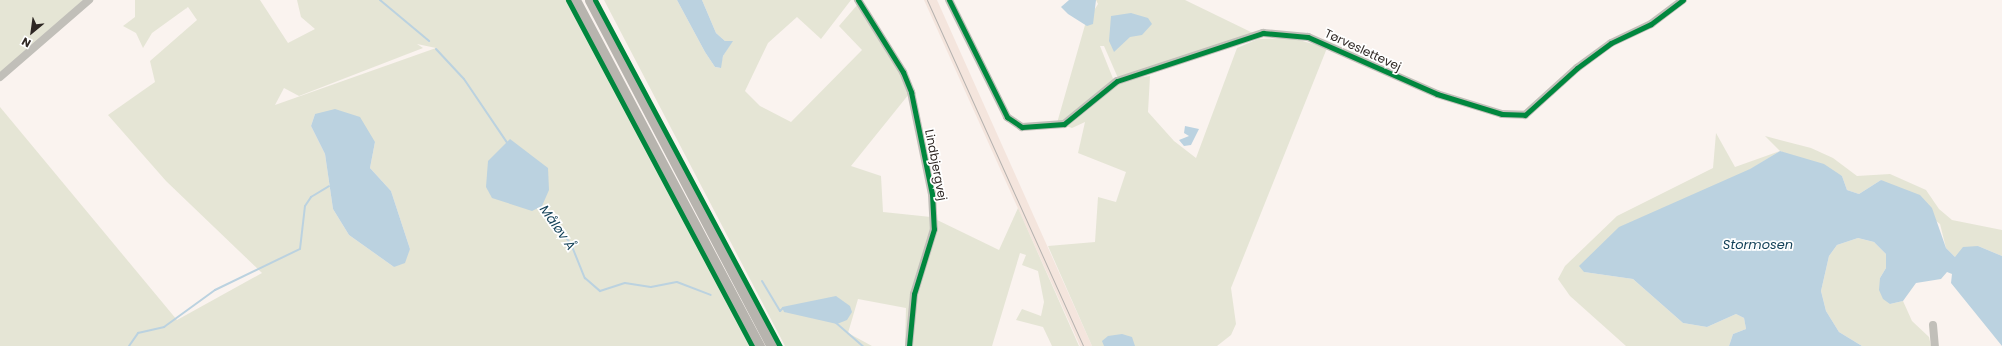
<!DOCTYPE html>
<meta charset="utf-8">
<style>
body{margin:0}
#map{position:relative;width:2002px;height:346px;overflow:hidden;background:#faf3ef;font-family:Poppins,sans-serif}
div>[style]{position:absolute}
[style*='--x']{left:calc(var(--x)*1px);top:calc(var(--y)*1px);width:calc(var(--w)*1px);rotate:calc(var(--a)*1deg)}
.built>*{inset:0;background:#f4e5dd}
.green>*{inset:0;background:#e5e5d5}
.water>*{inset:0;background:#bbd2e0}
.stream>*{height:2px;margin:-1px;padding:0 1px;transform-origin:1px;border-radius:1px;background:#bbd2e0}
.minor>*{height:8px;margin:-4px;padding:0 4px;transform-origin:4px;border-radius:4px;background:#c1bfb9}
.secondary>*{height:11px;margin:-5.5px;padding:0 5.5px;transform-origin:5.5px;border-radius:5.5px;background:#b7b4ae}
.tram>*{height:1px;margin:-0.5px;padding:0 0.5px;transform-origin:0.5px;border-radius:0.5px;background:#b5b2af}
.cycleway>*{height:5px;margin:-2.5px;padding:0 2.5px;transform-origin:2.5px;border-radius:2.5px;background:#00873e}
span{translate:-50% -50%;white-space:nowrap;text-align:center;line-height:1.15;-webkit-text-stroke:3.5px #fff;paint-order:stroke}
.street-label{font-size:12px;color:#2e2723}
.water-label{font-size:13px;color:#144259;font-style:italic}
.north{position:absolute;left:12px;top:12px;width:40px;height:40px;-webkit-text-stroke:3px #fff;paint-order:stroke;rotate:209deg;font-size:11px;font-weight:700;line-height:16px;text-align:center;color:#2e2723}
.north::after{content:'';display:block;margin:auto;width:14px;height:18px;background:#2e2723;clip-path:polygon(50% 0,100% 100%,50% 72%,0 100%)}
</style>
<div id="map">
<div class="built">
<div style="clip-path:polygon(924px 0,937px 0,1092px 346px,1080px 346px)"></div>
</div>
<div class="green">
<div style="clip-path:polygon(0 0,83px 0,0 76px)"></div>
<div style="clip-path:polygon(evenodd,135px 0,260px 0,288px 43px,315px 29px,301px 17px,297px 0,568px 0,751px 346px,0 346px,0 107px,177px 320px,262px 273px,166px 181px,108px 115px,155px 82px,150px 61px,197px 20px,188px 7px,152px 33px,143px 48px,136px 33px,123px 26px,135px 17px,135px 0,417px 44px,436px 48px,275px 105px,284px 88px,299px 96px,423px 48px,417px 44px,135px 0,315px 114px,375px 142px,370px 168px,391px 191px,410px 249px,394px 267px,349px 235px,333px 209px,325px 154px,311px 126px,315px 114px)"></div>
<div style="clip-path:polygon(604px 0,677px 0,705px 52px,715px 67px,720px 68px,723px 56px,732px 41px,725px 41px,716px 33px,702px 0,851px 0,821px 39px,797px 17px,768px 43px,745px 91px,760px 106px,791px 122px,862px 50px,839px 26px,858px 4px,902px 73px,909px 94px,851px 166px,881px 176px,883px 212px,931px 217px,999px 250px,1018px 208px,1079px 346px,1052px 346px,1043px 327px,1016px 320px,1022px 309px,1041px 316px,1044px 302px,1038px 271px,1022px 265px,1026px 255px,1020px 253px,992px 346px,905px 346px,906px 308px,858px 299px,848px 333px,872px 346px,785px 346px)"></div>
<div style="clip-path:polygon(1096px 0,1185px 0,1255px 34px,1118px 78px,1104px 46px,1100px 46px,1114px 81px,1150px 76px,1148px 112px,1174px 141px,1196px 158px,1237px 48px,1258px 39px,1292px 38px,1327px 48px,1231px 288px,1236px 324px,1231px 335px,1217px 346px,1092px 346px,1048px 246px,1095px 242px,1098px 197px,1116px 202px,1126px 172px,1078px 153px,1085px 122px,1072px 128px,1057px 123px,1085px 25px,1098px 4px)"></div>
<div style="clip-path:polygon(1716px 133px,1735px 167px,1780px 151px,1765px 136px,1811px 148px,1833px 158px,1857px 176px,1890px 174px,1926px 190px,1939px 209px,1952px 220px,2002px 230px,2002px 256px,1978px 246px,1955px 257px,1946px 248px,1940px 224px,1881px 180px,1859px 194px,1847px 190px,1842px 176px,1780px 151px,1584px 272px,1633px 279px,1683px 323px,1707px 327px,1736px 314px,1744px 318px,1746px 329px,1733px 334px,1729px 346px,1626px 346px,1570px 296px,1558px 279px,1565px 266px,1617px 216px,1713px 168px)"></div>
<div style="clip-path:polygon(1858px 238px,1874px 242px,1886px 254px,1886px 268px,1880px 278px,1890px 304px,1903px 301px,1912px 321px,1929px 337px,1931px 346px,1862px 346px,1839px 332px,1826px 311px,1821px 291px,1829px 256px,1837px 245px)"></div>
</div>
<div class="water">
<div style="clip-path:polygon(677px 0,702px 0,716px 33px,725px 41px,733px 41px,723px 56px,721px 68px,715px 67px,705px 52px)"></div>
<div style="clip-path:polygon(1069px 0,1096px 0,1093px 24px,1087px 26px,1068px 14px,1061px 7px)"></div>
<div style="clip-path:polygon(1131px 13px,1148px 18px,1152px 24px,1142px 35px,1130px 37px,1114px 52px,1109px 41px,1111px 16px)"></div>
<div style="clip-path:polygon(335px 109px,360px 117px,375px 142px,370px 168px,391px 191px,410px 249px,405px 263px,394px 267px,349px 235px,333px 209px,325px 154px,311px 126px,315px 114px)"></div>
<div style="clip-path:polygon(1185px 126px,1199px 129px,1191px 145px,1184px 146px,1179px 140px,1189px 136px,1184px 133px)"></div>
<div style="clip-path:polygon(510px 139px,548px 168px,549px 190px,542px 206px,532px 211px,492px 198px,486px 187px,488px 161px)"></div>
<div style="clip-path:polygon(1780px 151px,1824px 164px,1842px 176px,1847px 190px,1859px 194px,1881px 180px,1920px 195px,1932px 208px,1946px 248px,1955px 257px,1963px 247px,1978px 246px,2002px 256px,2002px 346px,1951px 283px,1952px 274px,1947px 272px,1941px 279px,1916px 283px,1903px 301px,1890px 304px,1883px 299px,1879px 290px,1880px 278px,1886px 268px,1886px 254px,1874px 242px,1858px 238px,1837px 245px,1829px 256px,1821px 291px,1826px 311px,1839px 332px,1862px 346px,1729px 346px,1733px 334px,1746px 329px,1744px 318px,1736px 314px,1707px 327px,1683px 323px,1633px 279px,1584px 272px,1579px 266px,1619px 227px,1750px 169px)"></div>
<div style="clip-path:polygon(836px 296px,850px 306px,852px 312px,847px 320px,837px 324px,784px 312px,782px 307px)"></div>
<div style="clip-path:polygon(1122px 334px,1132px 337px,1135px 346px,1104px 346px,1102px 341px,1108px 336px)"></div>
</div>
<div class="stream">
<div style="--x:380;--y:0;--w:64;--a:39.9"></div>
<div style="--x:436;--y:49;--w:41;--a:47"></div>
<div style="--x:464;--y:79;--w:78;--a:55.9"></div>
<div style="--x:540;--y:205;--w:50;--a:51.5"></div>
<div style="--x:571;--y:244;--w:37;--a:68"></div>
<div style="--x:585;--y:278;--w:20;--a:41"></div>
<div style="--x:600;--y:291;--w:26;--a:-18"></div>
<div style="--x:625;--y:283;--w:26;--a:9"></div>
<div style="--x:651;--y:287;--w:26;--a:-11"></div>
<div style="--x:677;--y:282;--w:36;--a:21"></div>
<div style="--x:762;--y:281;--w:35;--a:59"></div>
<div style="--x:780;--y:311;--w:4;--a:-45"></div>
<div style="--x:835;--y:322;--w:37;--a:41"></div>
<div style="--x:129;--y:346;--w:16;--a:-55"></div>
<div style="--x:138;--y:333;--w:27;--a:-13"></div>
<div style="--x:164;--y:327;--w:63;--a:-36"></div>
<div style="--x:215;--y:290;--w:94;--a:-25.8"></div>
<div style="--x:300;--y:249;--w:43;--a:-83.4"></div>
<div style="--x:305;--y:206;--w:11;--a:-56"></div>
<div style="--x:311;--y:197;--w:21;--a:-31"></div>
</div>
<div class="minor">
<div style="--x:858;--y:0;--w:85;--a:58"></div>
<div style="--x:903;--y:72;--w:22;--a:68"></div>
<div style="--x:911;--y:92;--w:104;--a:78.4"></div>
<div style="--x:932;--y:194;--w:35;--a:87"></div>
<div style="--x:934;--y:229;--w:68;--a:107.1"></div>
<div style="--x:914;--y:294;--w:52;--a:95.5"></div>
<div style="--x:949;--y:0;--w:131;--a:63.6"></div>
<div style="--x:1007;--y:117;--w:18;--a:34"></div>
<div style="--x:1022;--y:127;--w:42;--a:-4.1"></div>
<div style="--x:1064;--y:124;--w:68;--a:-39.1"></div>
<div style="--x:1117;--y:81;--w:154;--a:-18.2"></div>
<div style="--x:1263;--y:33;--w:45;--a:5.1"></div>
<div style="--x:1308;--y:37;--w:141;--a:23.8"></div>
<div style="--x:1437;--y:94;--w:68;--a:17.1"></div>
<div style="--x:1502;--y:114;--w:23;--a:2"></div>
<div style="--x:1525;--y:115;--w:70;--a:-42.1"></div>
<div style="--x:1577;--y:68;--w:42;--a:-36.3"></div>
<div style="--x:1611;--y:43;--w:44;--a:-25.4"></div>
<div style="--x:1651;--y:24;--w:40;--a:-37"></div>
<div style="--x:0;--y:77;--w:118;--a:-40.9"></div>
<div style="--x:1933;--y:325;--w:21;--a:85"></div>
</div>
<div class="secondary">
<div style="--x:575;--y:0;--w:392;--a:62"></div>
<div style="--x:590;--y:0;--w:391;--a:62.3"></div>
</div>
<div class="tram">
<div style="--x:927;--y:0;--w:380;--a:65.7"></div>
</div>
<div class="cycleway">
<div style="--x:568;--y:0;--w:392;--a:62"></div>
<div style="--x:595;--y:0;--w:392;--a:61.9"></div>
<div style="--x:858;--y:0;--w:85;--a:58"></div>
<div style="--x:903;--y:72;--w:22;--a:68"></div>
<div style="--x:911;--y:92;--w:104;--a:78.4"></div>
<div style="--x:932;--y:194;--w:35;--a:87"></div>
<div style="--x:934;--y:229;--w:68;--a:107.1"></div>
<div style="--x:914;--y:294;--w:52;--a:95.5"></div>
<div style="--x:949;--y:0;--w:131;--a:63.6"></div>
<div style="--x:1007;--y:117;--w:18;--a:34"></div>
<div style="--x:1022;--y:127;--w:42;--a:-4.1"></div>
<div style="--x:1064;--y:124;--w:68;--a:-39.1"></div>
<div style="--x:1117;--y:81;--w:154;--a:-18.2"></div>
<div style="--x:1263;--y:33;--w:45;--a:5.1"></div>
<div style="--x:1308;--y:37;--w:141;--a:23.8"></div>
<div style="--x:1437;--y:94;--w:68;--a:17.1"></div>
<div style="--x:1502;--y:114;--w:23;--a:2"></div>
<div style="--x:1525;--y:115;--w:70;--a:-42.1"></div>
<div style="--x:1577;--y:68;--w:42;--a:-36.3"></div>
<div style="--x:1611;--y:43;--w:44;--a:-25.4"></div>
<div style="--x:1651;--y:24;--w:40;--a:-37"></div>
</div>
<div class="street-label">
<span style="left:1363px;top:50px;rotate:25deg">Tørveslettevej</span>
<span style="left:936px;top:165px;rotate:79deg">Lindbjergvej</span>
</div>
<div class="water-label">
<span style="left:557px;top:228px;rotate:55deg">Måløv Å</span>
<span style="left:1758px;top:245px">Stormosen</span>
</div>
<div class="north">N</div>
</div>
